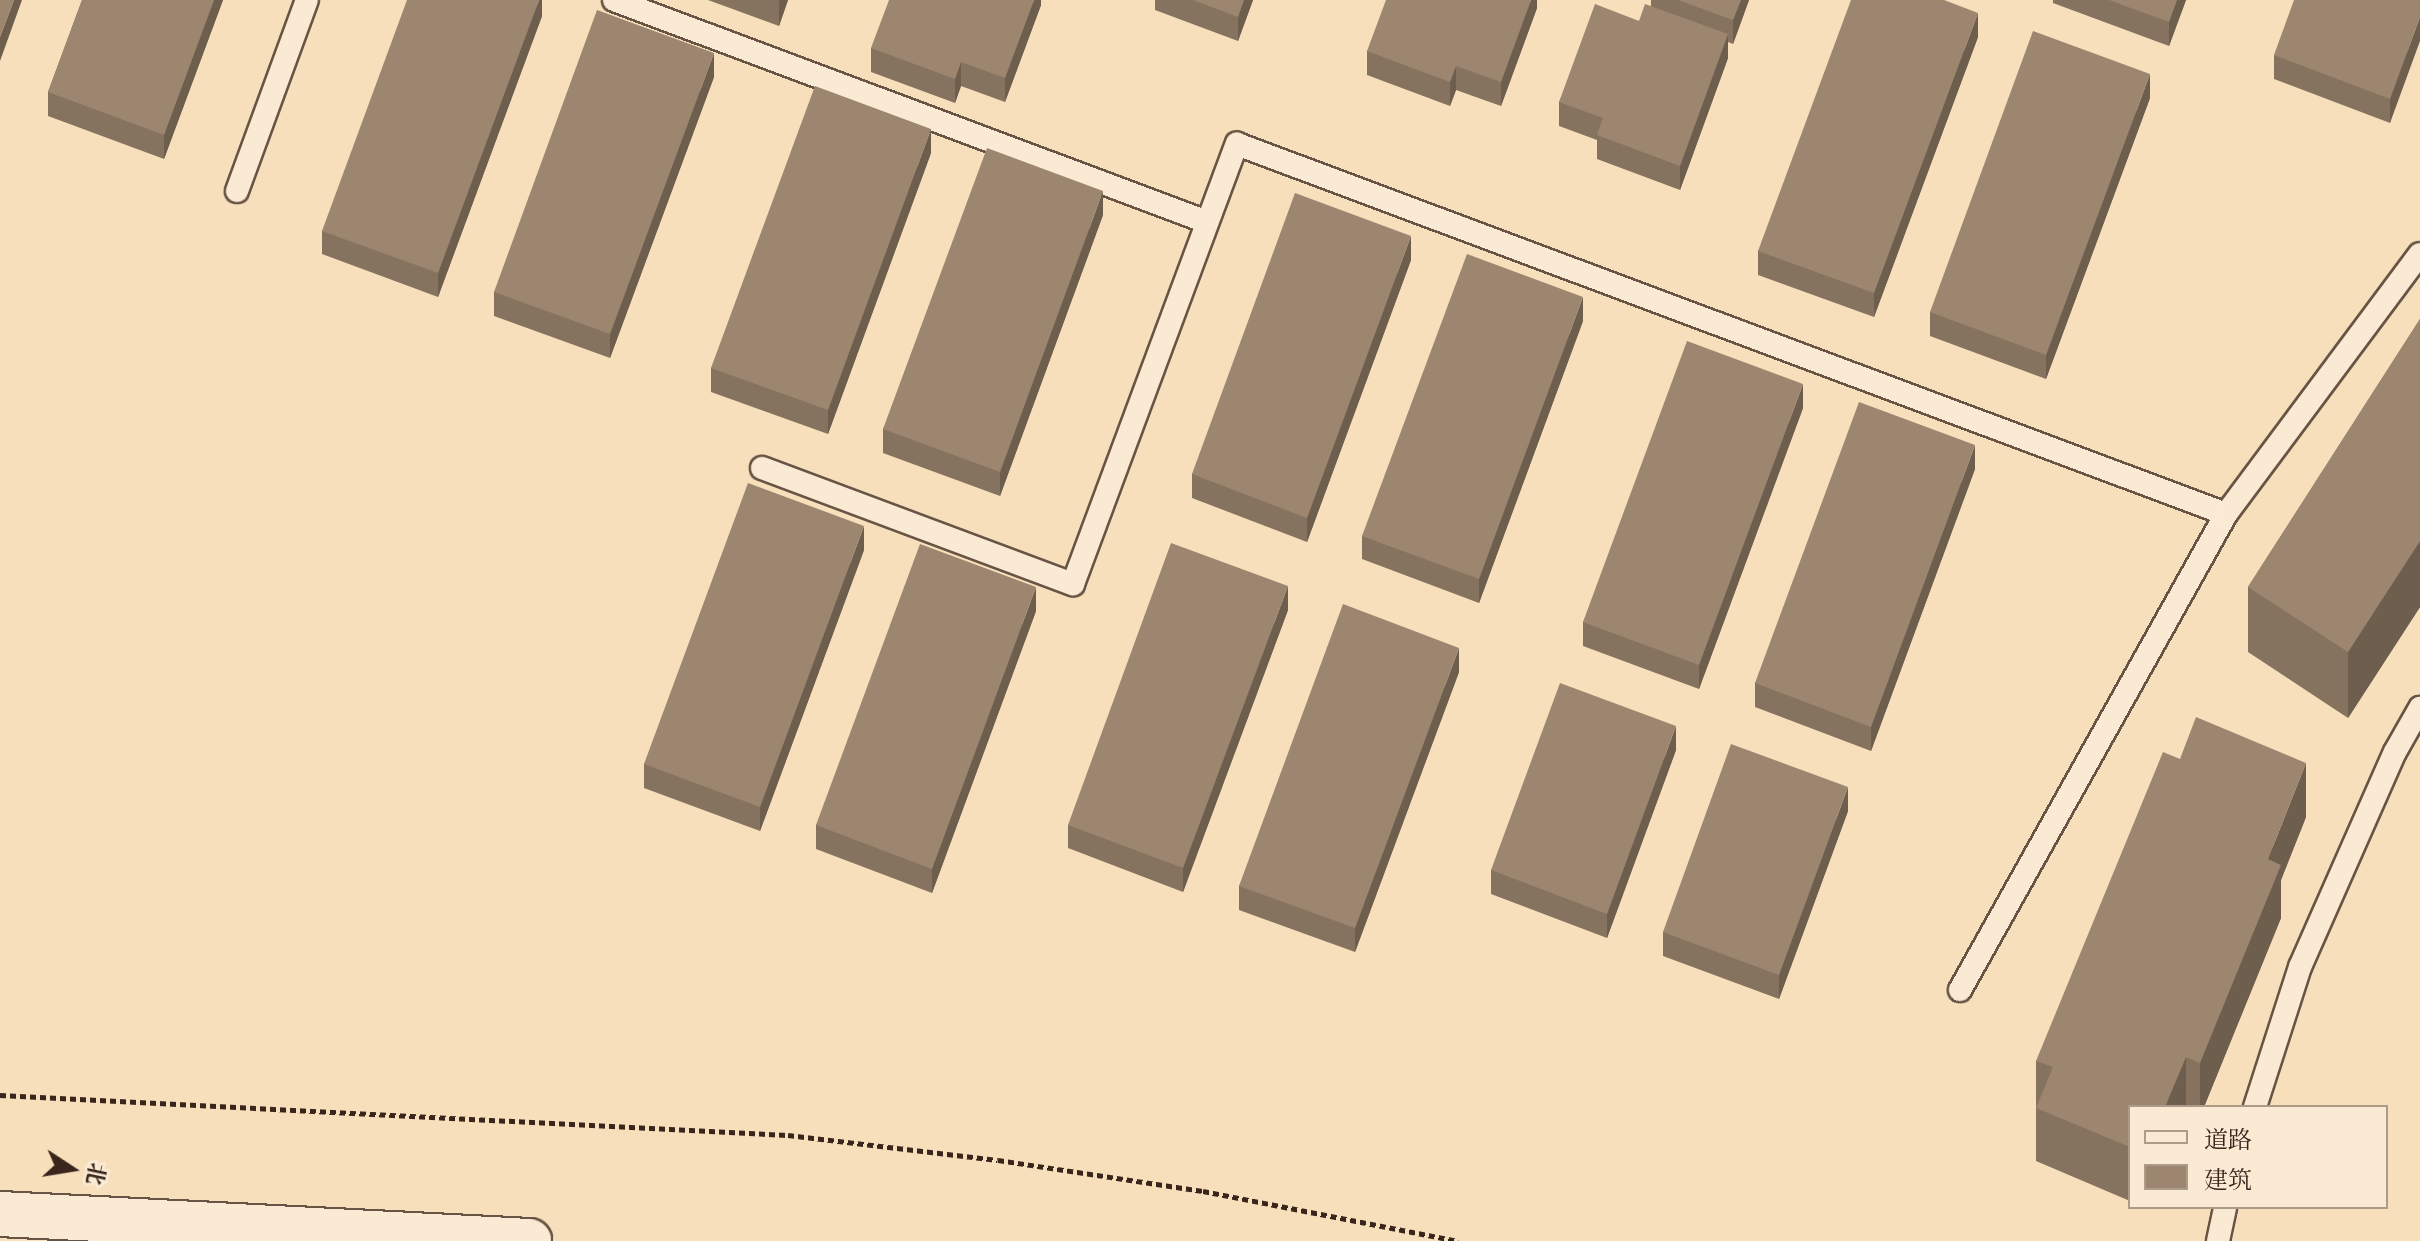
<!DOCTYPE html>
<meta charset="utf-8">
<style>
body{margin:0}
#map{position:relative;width:2420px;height:1241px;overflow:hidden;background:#f7dfbb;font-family:"IM FELL Great Primer","Noto Serif SC",serif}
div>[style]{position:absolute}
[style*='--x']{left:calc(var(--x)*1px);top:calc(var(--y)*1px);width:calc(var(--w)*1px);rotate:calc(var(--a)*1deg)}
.path>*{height:5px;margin-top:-2.5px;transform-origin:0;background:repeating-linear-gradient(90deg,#39251c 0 6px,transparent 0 10px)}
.roads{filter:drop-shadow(2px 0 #685444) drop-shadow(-2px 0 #685444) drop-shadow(0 2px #685444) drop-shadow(0 -2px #685444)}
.lane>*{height:22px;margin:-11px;padding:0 11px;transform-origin:11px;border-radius:11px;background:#faead3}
.secondary>*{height:44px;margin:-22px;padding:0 22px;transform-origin:22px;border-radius:22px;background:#faead3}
.wall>*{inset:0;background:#86735f}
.shaded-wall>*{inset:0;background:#6d5e4e}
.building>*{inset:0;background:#9c866f}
span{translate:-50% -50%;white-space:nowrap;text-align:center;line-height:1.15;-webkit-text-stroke:6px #faead3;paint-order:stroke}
.legend{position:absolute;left:2128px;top:1105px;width:260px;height:104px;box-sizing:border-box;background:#faead3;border:2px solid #ad9b8a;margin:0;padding:10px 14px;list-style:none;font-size:24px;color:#39251c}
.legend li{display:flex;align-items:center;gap:16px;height:40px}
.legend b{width:40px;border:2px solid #ad9b8a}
.north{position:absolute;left:32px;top:1129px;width:80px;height:80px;-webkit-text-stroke:6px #faead3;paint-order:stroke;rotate:102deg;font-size:22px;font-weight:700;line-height:32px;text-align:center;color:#39251c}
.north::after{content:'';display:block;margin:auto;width:28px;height:36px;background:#39251c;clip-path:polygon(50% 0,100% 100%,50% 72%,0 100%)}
</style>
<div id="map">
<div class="path">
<div style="--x:0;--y:1095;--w:789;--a:2.91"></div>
<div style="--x:788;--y:1135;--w:211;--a:6.8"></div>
<div style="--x:998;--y:1160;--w:207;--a:8.6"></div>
<div style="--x:1203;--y:1191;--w:260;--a:11.1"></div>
</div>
<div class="roads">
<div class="lane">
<div style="--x:614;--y:0;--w:633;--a:20.52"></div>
<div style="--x:237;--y:191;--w:203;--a:-69.9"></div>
<div style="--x:762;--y:468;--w:332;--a:20.5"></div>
<div style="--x:1073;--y:584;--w:470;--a:-69.6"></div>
<div style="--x:1237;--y:144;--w:1056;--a:20.51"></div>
<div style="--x:1960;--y:990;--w:545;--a:-60.8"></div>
<div style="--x:2226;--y:514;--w:324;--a:-53.3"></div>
<div style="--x:2255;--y:1107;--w:147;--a:-72.2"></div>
<div style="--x:2300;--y:967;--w:235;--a:-66.2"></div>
<div style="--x:2395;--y:752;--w:51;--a:-60.4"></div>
<div style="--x:2218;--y:1241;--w:35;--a:-78"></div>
</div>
<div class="secondary">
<div style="--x:0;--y:1214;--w:530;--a:2.92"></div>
</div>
</div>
<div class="wall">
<div style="clip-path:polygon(82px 0,223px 0,164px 159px,48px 116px,48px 92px)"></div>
<div style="clip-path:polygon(542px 0,542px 16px,438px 297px,322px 254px,322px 231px)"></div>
<div style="clip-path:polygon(708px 0,788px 0,779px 26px)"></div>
<div style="clip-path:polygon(1041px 0,1041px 5px,1005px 102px,961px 86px,955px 103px,871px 72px,871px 48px)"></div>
<div style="clip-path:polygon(1155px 0,1253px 0,1238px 41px,1155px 10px)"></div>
<div style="clip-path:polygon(1537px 0,1537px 8px,1501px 106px,1456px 90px,1450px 106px,1367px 75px,1367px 51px)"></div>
<div style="clip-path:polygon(1651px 0,1749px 0,1733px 44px,1728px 42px,1728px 58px,1680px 190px,1597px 159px,1597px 140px,1559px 126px,1559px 102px,1639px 21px,1651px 6px)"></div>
<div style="clip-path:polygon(2053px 0,2186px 0,2169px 46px,2053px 3px)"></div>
<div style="clip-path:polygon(2420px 0,2390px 123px,2274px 79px,2274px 55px)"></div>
<div style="clip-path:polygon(1978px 37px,1874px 317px,1758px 275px,1758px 251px)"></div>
<div style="clip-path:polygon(714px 77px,610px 358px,494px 316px,494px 292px)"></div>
<div style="clip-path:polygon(2150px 98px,2046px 379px,1930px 336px,1930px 312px)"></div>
<div style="clip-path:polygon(931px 153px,828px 434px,711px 392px,711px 368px)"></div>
<div style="clip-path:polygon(1103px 215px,1000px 496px,883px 453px,883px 429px)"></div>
<div style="clip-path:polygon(1411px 260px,1307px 542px,1192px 498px,1192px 474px)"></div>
<div style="clip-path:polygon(2420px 319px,2420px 607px,2348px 718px,2248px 652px,2248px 587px)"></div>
<div style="clip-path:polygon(1583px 321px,1479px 603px,1362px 559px,1362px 536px)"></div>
<div style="clip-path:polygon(1803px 408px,1699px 689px,1583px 646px,1583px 622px)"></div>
<div style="clip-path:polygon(1975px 469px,1871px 751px,1755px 707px,1755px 683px)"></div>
<div style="clip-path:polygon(864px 550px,760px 831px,644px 788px,644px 764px)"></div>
<div style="clip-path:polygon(1288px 610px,1183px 892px,1068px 848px,1068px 825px)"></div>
<div style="clip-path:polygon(1036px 611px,932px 893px,816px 849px,816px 825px)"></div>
<div style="clip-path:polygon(1459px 672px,1355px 952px,1239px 910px,1239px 886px)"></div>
<div style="clip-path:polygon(1676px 750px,1607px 938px,1491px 894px,1491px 870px)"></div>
<div style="clip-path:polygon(1848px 811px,1779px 999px,1663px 956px,1663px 932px)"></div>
<div style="clip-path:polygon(2306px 817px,2281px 880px,2281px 918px,2204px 1107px,2130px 1107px,2130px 1201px,2036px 1161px,2036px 1061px)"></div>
</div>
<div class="shaded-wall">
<div style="clip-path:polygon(14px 0,22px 0,0 61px,0 37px)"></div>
<div style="clip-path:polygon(214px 0,223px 0,164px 159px,164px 135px)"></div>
<div style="clip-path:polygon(539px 0,542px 0,542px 16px,438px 297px,438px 273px)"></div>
<div style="clip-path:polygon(780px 0,788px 0,779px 26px,779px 2px)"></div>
<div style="clip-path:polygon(1034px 0,1041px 0,1041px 5px,1005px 102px,1005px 78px)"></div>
<div style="clip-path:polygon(1244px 0,1253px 0,1238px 41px,1238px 17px)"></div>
<div style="clip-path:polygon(1531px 0,1537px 0,1537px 8px,1501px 106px,1501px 82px)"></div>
<div style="clip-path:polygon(1741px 0,1749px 0,1733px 44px,1733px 20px)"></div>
<div style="clip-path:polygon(2177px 0,2186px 0,2169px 46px,2169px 22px)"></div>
<div style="clip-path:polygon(1978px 13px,1978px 37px,1874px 317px,1874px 293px)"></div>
<div style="clip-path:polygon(2420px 17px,2420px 41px,2390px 123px,2390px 99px)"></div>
<div style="clip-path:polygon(1728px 34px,1728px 58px,1680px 190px,1680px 166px)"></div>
<div style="clip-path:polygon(714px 53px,714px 77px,610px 358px,610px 334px)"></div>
<div style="clip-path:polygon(961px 62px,961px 86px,955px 103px,955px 79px)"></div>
<div style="clip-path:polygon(1456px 66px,1456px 90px,1450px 106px,1450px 82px)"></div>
<div style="clip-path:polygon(2150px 74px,2150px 98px,2046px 379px,2046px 355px)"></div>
<div style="clip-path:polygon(931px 129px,931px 153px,828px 434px,828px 410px)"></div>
<div style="clip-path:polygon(1103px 191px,1103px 215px,1000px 496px,1000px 472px)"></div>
<div style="clip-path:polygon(1411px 236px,1411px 260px,1307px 542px,1307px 518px)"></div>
<div style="clip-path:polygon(1583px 297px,1583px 321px,1479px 603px,1479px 579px)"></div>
<div style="clip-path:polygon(1803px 384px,1803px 408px,1699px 689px,1699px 665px)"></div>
<div style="clip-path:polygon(1975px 445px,1975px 469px,1871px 751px,1871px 727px)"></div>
<div style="clip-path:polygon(864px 526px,864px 550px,760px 831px,760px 807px)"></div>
<div style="clip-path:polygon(2420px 541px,2420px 607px,2348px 718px,2348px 652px)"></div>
<div style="clip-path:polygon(1288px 586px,1288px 610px,1183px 892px,1183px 868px)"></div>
<div style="clip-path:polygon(1036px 587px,1036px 611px,932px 893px,932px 869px)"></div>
<div style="clip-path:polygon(1459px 648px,1459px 672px,1355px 952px,1355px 928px)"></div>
<div style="clip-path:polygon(1676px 726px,1676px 750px,1607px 938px,1607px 914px)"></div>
<div style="clip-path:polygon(2306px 763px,2306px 817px,2281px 880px,2281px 918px,2204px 1107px,2200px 1107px,2200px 1063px,2268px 859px)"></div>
<div style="clip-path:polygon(1848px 787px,1848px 811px,1779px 999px,1779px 975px)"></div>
<div style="clip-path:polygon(2186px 1057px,2186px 1107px,2165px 1107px)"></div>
</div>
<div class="building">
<div style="clip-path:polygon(0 0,14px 0,0 37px)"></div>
<div style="clip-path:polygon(82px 0,214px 0,164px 135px,48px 92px)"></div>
<div style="clip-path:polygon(407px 0,539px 0,438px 273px,322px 231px)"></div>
<div style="clip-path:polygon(889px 0,1034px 0,1005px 78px,961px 62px,955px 79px,871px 48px)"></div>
<div style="clip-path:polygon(1193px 0,1244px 0,1238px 17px)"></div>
<div style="clip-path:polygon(1386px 0,1531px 0,1501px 82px,1456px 66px,1450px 82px,1367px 51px)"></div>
<div style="clip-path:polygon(1678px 0,1741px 0,1733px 20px)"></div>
<div style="clip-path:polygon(1851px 0,1944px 0,1978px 13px,1874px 293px,1758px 251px)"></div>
<div style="clip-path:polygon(2109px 0,2177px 0,2169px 22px)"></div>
<div style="clip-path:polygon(2294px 0,2420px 0,2420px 17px,2390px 99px,2274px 55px)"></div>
<div style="clip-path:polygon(1595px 4px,1639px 21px,1645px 4px,1728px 34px,1680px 166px,1597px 135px,1603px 118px,1559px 102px)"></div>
<div style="clip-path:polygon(597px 10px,714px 53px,610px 334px,494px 292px)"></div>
<div style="clip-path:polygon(2033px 31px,2150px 74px,2046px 355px,1930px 312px)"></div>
<div style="clip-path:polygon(815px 86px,931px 129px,828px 410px,711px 368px)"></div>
<div style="clip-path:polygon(987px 148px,1103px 191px,1000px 472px,883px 429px)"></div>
<div style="clip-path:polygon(1295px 193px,1411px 236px,1307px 518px,1192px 474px)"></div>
<div style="clip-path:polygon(1467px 254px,1583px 297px,1479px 579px,1362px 536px)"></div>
<div style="clip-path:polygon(2420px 319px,2420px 541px,2348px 652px,2248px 587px)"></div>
<div style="clip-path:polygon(1687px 341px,1803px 384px,1699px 665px,1583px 622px)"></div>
<div style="clip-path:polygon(1859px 402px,1975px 445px,1871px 727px,1755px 683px)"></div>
<div style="clip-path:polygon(748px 483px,864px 526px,760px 807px,644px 764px)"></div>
<div style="clip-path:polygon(1171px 543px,1288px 586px,1183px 868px,1068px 825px)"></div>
<div style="clip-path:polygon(920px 544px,1036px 587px,932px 869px,816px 825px)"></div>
<div style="clip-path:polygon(1343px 604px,1459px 648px,1355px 928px,1239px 886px)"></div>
<div style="clip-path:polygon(1560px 683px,1676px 726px,1607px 914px,1491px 870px)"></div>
<div style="clip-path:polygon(2196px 717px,2306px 763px,2268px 859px,2281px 865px,2200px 1063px,2186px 1057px,2165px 1107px,2130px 1107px,2130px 1147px,2036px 1108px,2053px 1067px,2036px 1061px,2163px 752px,2180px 759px)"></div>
<div style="clip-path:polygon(1731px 744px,1848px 787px,1779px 975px,1663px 932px)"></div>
</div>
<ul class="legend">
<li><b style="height:10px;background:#faead3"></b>道路</li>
<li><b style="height:22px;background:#9c866f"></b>建筑</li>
</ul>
<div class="north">北</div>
</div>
